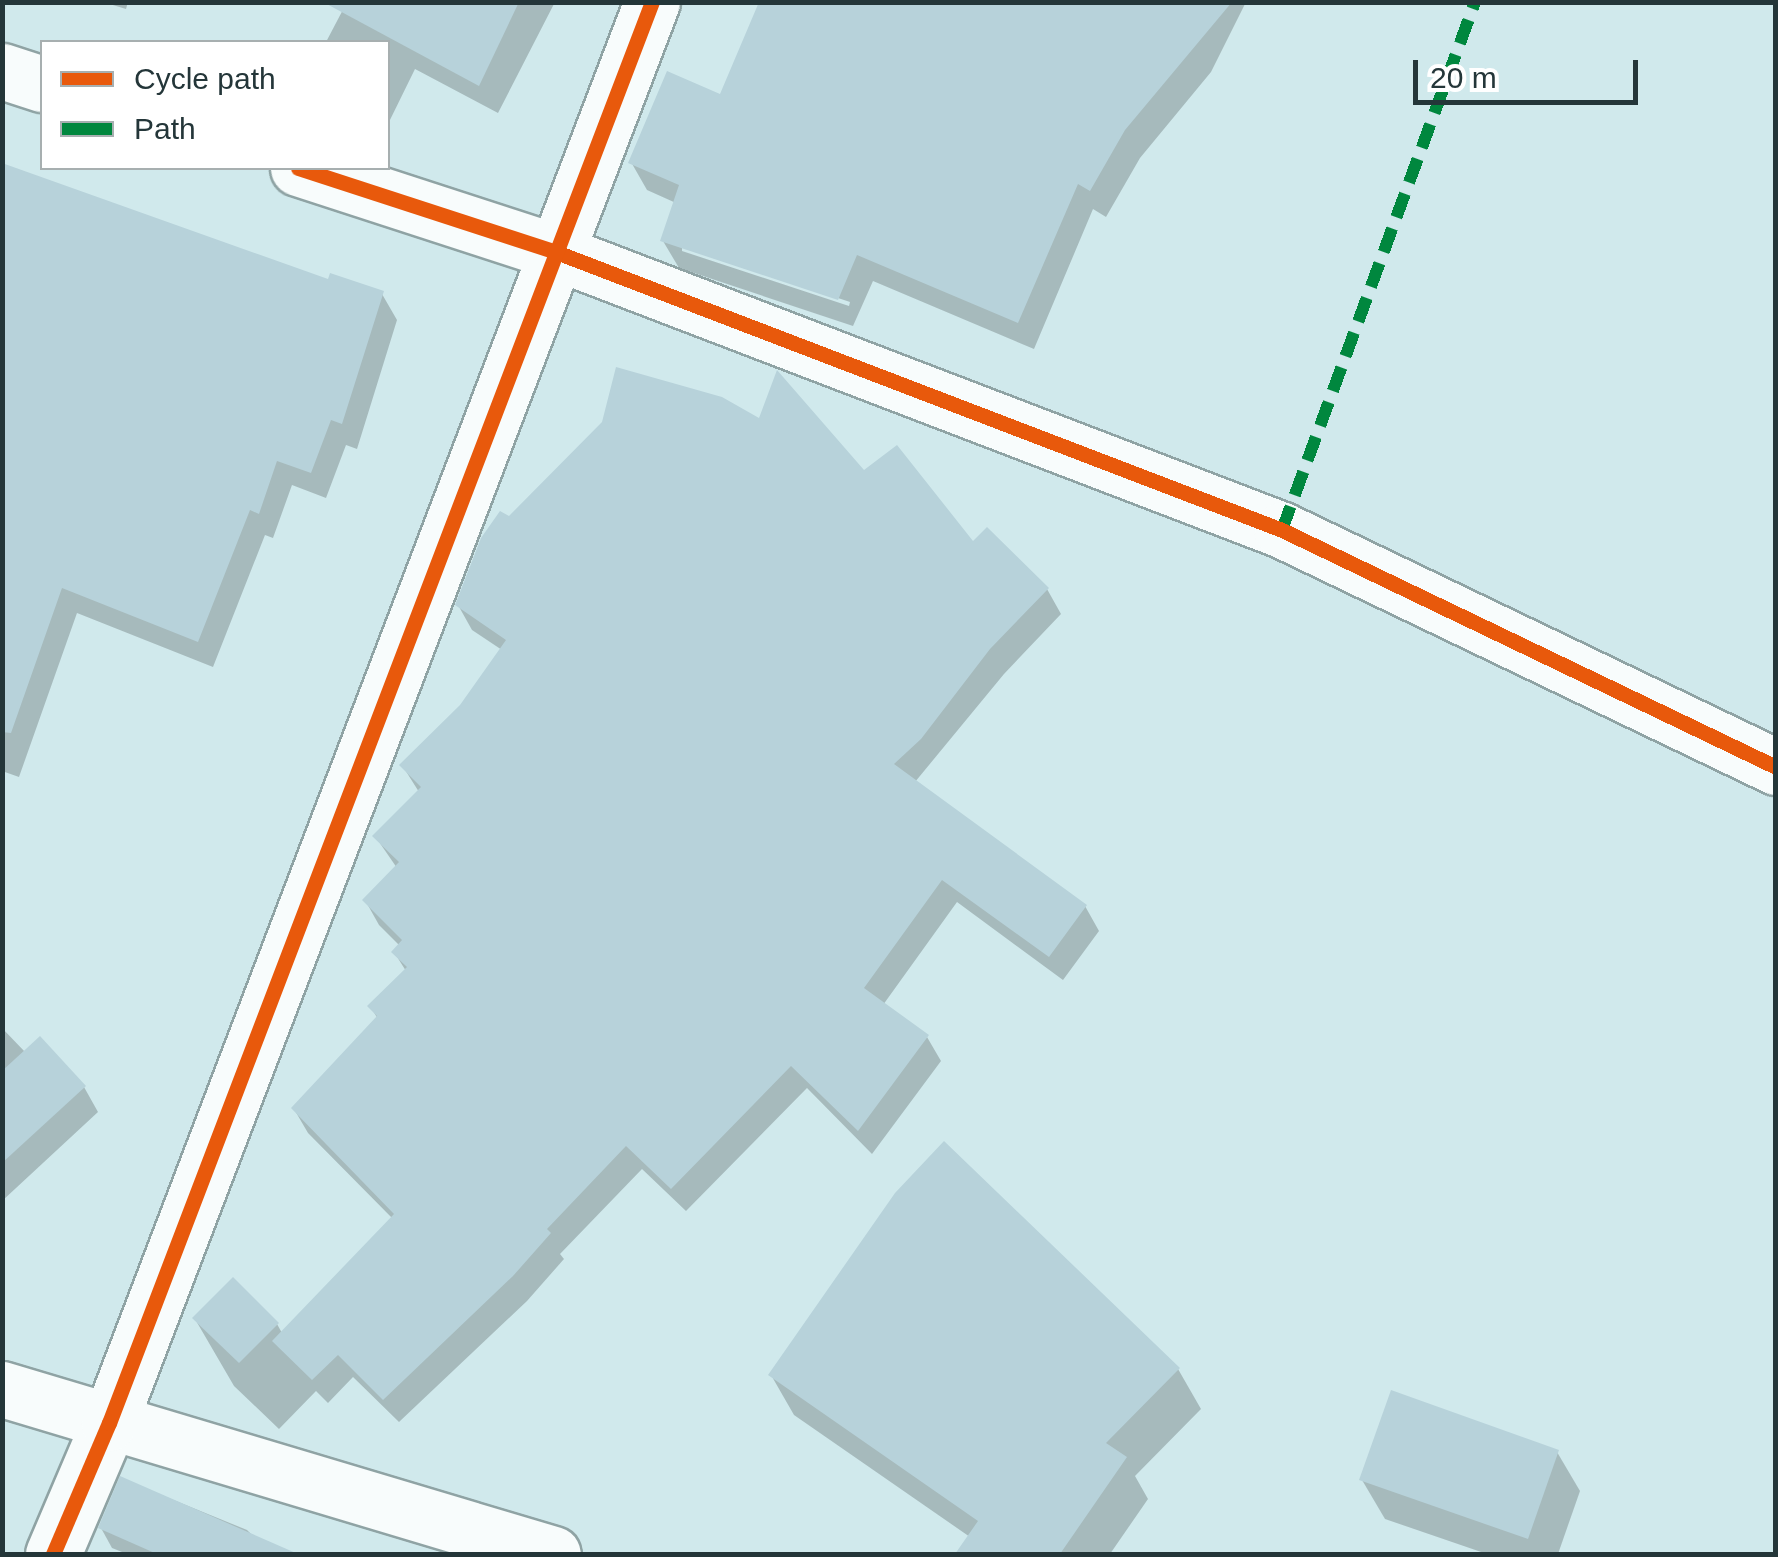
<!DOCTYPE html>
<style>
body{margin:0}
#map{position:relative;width:1778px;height:1557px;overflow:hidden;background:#d0e9ec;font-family:Helvetica,sans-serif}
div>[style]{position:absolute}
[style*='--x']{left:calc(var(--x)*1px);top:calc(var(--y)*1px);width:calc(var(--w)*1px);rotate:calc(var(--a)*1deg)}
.shadow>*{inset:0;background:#0003}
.building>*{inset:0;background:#b7d2da}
.roads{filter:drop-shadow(2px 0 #8fa3a4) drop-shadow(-2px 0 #8fa3a4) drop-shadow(0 2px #8fa3a4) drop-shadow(0 -2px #8fa3a4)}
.street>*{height:55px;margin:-27.5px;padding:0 27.5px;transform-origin:27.5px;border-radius:27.5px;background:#f8fcfc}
.quiet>*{height:12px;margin-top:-6px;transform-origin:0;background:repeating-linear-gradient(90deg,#00873e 0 25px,transparent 0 37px)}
.cycleway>*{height:15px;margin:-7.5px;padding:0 7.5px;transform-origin:7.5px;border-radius:7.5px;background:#e8590c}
span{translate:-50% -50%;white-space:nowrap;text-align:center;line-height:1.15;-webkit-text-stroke:9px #fff;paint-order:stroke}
.frame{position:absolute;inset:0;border:5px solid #243639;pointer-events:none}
.legend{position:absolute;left:40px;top:40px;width:350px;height:130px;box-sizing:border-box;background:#fff;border:2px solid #a7afb0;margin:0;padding:12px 18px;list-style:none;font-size:30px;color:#243639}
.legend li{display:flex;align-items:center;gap:20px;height:50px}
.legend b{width:50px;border:2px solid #a7afb0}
.scale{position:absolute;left:1413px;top:60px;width:225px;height:45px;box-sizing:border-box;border:5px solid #243639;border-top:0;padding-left:12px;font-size:30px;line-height:35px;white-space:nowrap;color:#243639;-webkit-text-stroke:8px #fff;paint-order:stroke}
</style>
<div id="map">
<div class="shadow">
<div style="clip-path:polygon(103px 2px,128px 2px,126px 9px)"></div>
<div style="clip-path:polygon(347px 2px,555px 2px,498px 113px,415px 69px,388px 124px,388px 42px,326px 42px)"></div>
<div style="clip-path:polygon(evenodd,762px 2px,1244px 2px,1245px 4px,1211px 72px,1140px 158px,1106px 217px,1093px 209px,1034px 349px,873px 281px,853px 326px,679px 268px,663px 241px,676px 203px,647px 190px,631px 162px,721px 98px,762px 2px,682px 246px,850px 302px,849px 306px,682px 251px,682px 246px)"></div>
<div style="clip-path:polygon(2px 166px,329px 283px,382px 294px,397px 320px,357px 449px,346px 445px,326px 498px,292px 485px,273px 538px,265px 535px,213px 667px,77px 613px,19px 777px,2px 771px)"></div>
<div style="clip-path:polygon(864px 474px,1047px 589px,1061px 614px,1004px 674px,915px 782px,1085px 906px,1099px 931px,1063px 980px,957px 902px,883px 1005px,927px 1037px,941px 1061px,872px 1154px,807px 1088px,686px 1211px,642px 1169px,560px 1254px,564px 1259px,527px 1301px,399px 1422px,353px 1377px,328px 1403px,316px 1391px,279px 1429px,234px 1386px,195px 1319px,277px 1324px,282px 1333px,393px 1219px,308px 1133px,294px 1109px,378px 1019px,370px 1006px,406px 971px,394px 952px,400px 946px,379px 925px,365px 900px,397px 868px,375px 836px,419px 792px,402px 765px,461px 707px,502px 650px,472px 630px,458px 605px,509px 520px)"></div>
<div style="clip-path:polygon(2px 1028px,26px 1053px,84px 1087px,98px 1112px,2px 1201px)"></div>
<div style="clip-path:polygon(1178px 1369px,1201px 1409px,1135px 1476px,1148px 1499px,1110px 1554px,958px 1554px,970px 1537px,794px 1415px,771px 1375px)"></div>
<div style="clip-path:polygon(1557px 1452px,1580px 1491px,1558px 1554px,1487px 1554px,1385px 1519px,1362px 1480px)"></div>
<div style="clip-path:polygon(122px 1479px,247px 1530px,272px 1554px,127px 1554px,112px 1548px,101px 1528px)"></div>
</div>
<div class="building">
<div style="clip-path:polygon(323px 2px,519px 2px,479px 86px)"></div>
<div style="clip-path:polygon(759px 2px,1232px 2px,1125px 130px,1090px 191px,1078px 184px,1018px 323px,857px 255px,838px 300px,660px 241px,679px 185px,628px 163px,667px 71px,720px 94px)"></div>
<div style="clip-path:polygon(2px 163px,328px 279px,330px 273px,384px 291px,342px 424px,331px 420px,311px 473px,277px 461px,259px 514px,250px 510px,198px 642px,62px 588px,11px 733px,2px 732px)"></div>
<div style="clip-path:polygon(616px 367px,722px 397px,759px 418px,777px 370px,864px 470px,897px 445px,973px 541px,987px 527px,1049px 588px,990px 649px,921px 739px,894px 764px,1087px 905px,1049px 957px,942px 880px,864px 988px,929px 1035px,858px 1131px,791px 1066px,671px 1189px,626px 1146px,547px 1229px,551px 1233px,513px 1276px,383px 1400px,338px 1355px,312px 1380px,272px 1341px,394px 1214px,291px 1108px,377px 1016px,367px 1006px,407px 967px,391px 952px,402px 940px,362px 900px,399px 862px,372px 836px,421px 787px,399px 765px,460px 705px,506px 640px,455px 605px,481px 538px,500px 511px,509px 516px,602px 422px)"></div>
<div style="clip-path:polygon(40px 1036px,86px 1086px,2px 1163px,2px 1071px)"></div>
<div style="clip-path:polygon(944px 1141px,1180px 1368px,1106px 1443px,1127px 1457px,1060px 1554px,955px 1554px,978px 1521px,768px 1375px,895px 1193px)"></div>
<div style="clip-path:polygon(233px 1277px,279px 1323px,239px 1363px,192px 1318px)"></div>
<div style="clip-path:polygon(1391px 1390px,1559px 1450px,1528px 1539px,1359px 1480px)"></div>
<div style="clip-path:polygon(120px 1476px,298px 1554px,157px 1554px,98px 1528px)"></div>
</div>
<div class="roads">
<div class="street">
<div style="--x:2;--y:71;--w:42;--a:18"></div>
<div style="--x:298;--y:168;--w:271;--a:18"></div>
<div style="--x:556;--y:252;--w:777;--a:20.95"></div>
<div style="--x:1282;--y:530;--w:548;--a:25.63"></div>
<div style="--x:2;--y:1389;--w:575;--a:16.67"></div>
<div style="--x:53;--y:1554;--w:142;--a:-66.9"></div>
<div style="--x:109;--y:1423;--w:1521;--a:-69.09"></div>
</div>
</div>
<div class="quiet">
<div style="--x:1282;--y:530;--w:562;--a:-69.92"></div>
</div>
<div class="cycleway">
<div style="--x:298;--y:168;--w:271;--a:18"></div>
<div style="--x:556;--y:252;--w:777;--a:20.95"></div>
<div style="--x:1282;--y:530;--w:548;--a:25.63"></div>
<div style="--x:53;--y:1554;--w:142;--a:-66.9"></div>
<div style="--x:109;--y:1423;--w:1521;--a:-69.09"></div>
</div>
<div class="frame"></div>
<ul class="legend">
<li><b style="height:12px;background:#e8590c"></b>Cycle path</li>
<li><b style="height:12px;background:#00873e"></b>Path</li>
</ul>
<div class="scale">20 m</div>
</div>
